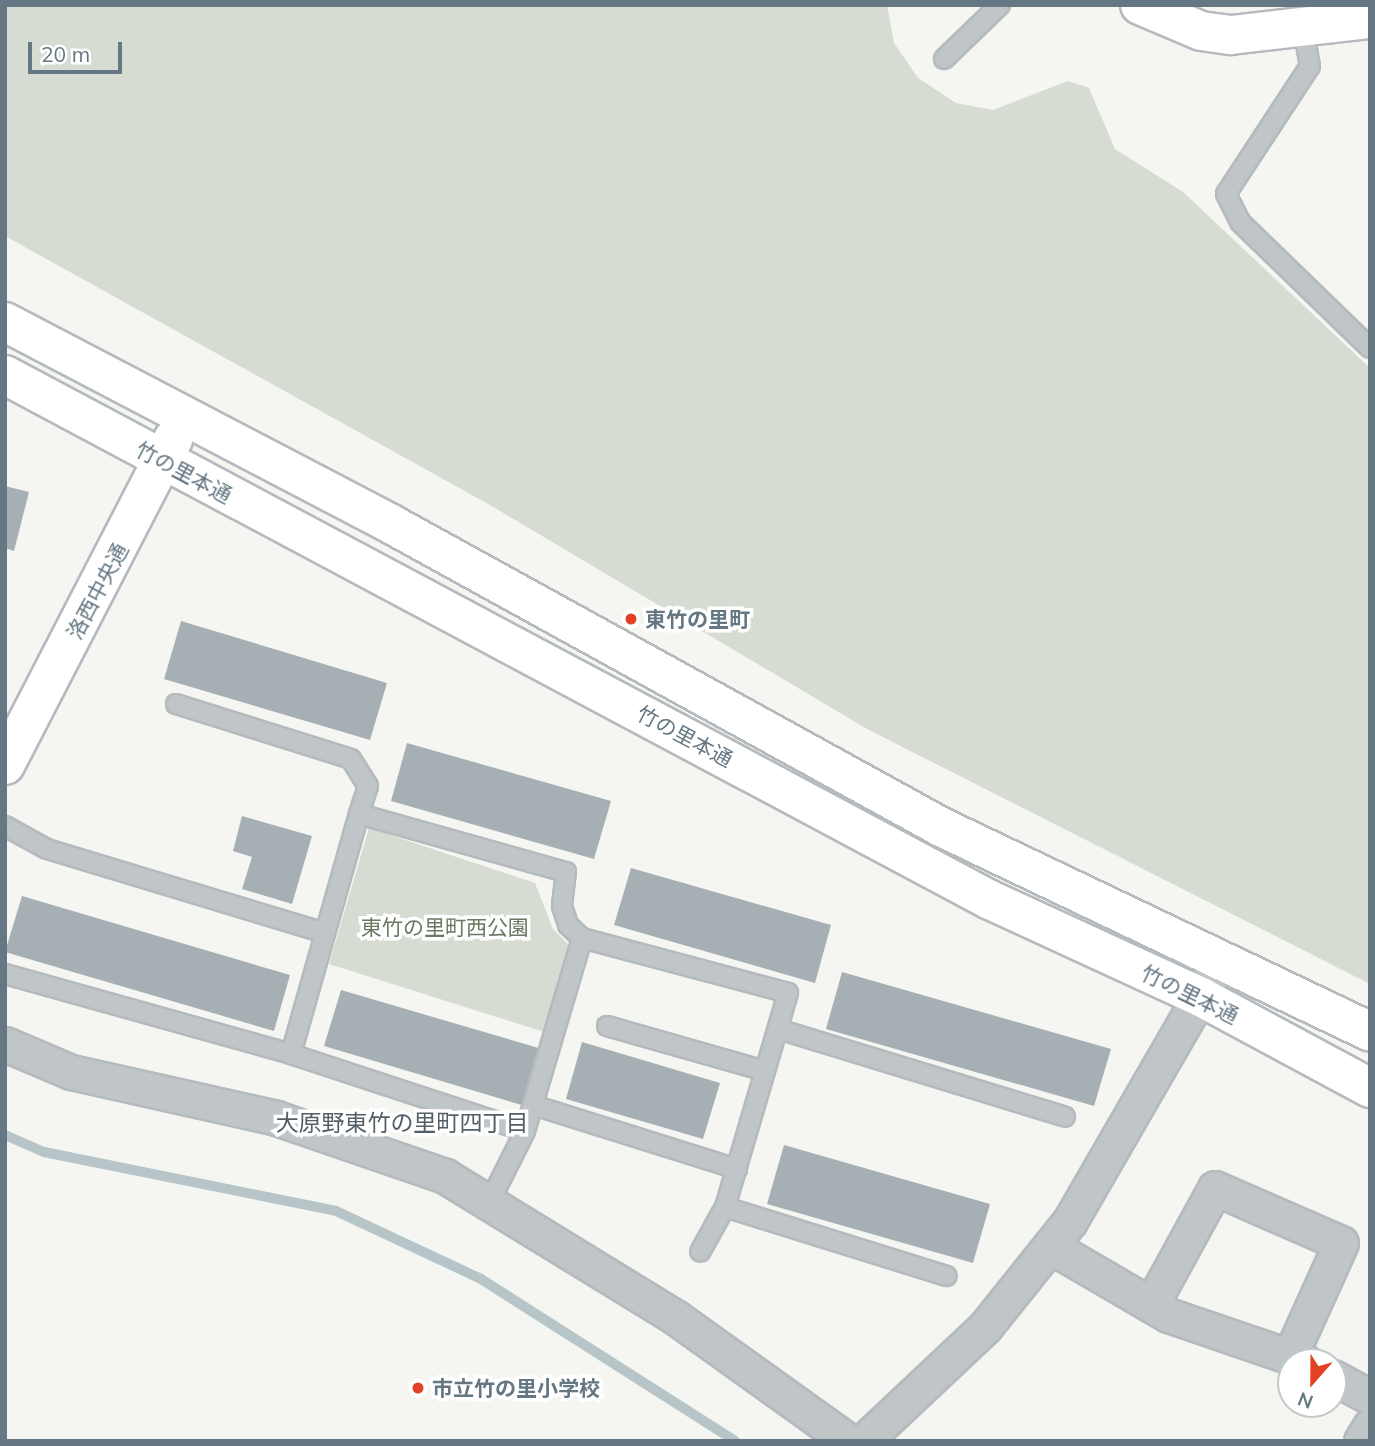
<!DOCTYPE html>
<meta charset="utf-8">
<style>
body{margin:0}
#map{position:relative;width:1375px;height:1446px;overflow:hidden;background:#f5f5f1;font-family:Mulish,"Noto Sans JP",sans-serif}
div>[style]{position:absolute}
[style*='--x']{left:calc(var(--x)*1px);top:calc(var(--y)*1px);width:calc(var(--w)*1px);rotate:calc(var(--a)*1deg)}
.green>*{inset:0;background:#d6dcd2}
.stream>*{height:10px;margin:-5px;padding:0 5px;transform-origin:5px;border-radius:5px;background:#b7c5c8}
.building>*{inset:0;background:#a6b0b4}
.roads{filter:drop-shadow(2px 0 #b4babe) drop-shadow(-2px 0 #b4babe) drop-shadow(0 2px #b4babe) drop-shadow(0 -2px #b4babe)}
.lane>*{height:18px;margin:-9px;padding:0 9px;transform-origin:9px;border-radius:9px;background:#c0c5c7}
.street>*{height:33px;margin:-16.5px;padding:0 16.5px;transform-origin:16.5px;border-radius:16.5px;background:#c0c5c7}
.secondary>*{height:38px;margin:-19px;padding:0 19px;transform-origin:19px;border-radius:19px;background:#fff}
.dots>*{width:19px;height:19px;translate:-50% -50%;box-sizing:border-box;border:4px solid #fff;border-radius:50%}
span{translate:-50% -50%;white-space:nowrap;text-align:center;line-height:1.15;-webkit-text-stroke:7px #fff;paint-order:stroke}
.street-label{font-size:21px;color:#647782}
.poi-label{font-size:21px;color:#647782;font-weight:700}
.left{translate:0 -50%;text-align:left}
.park-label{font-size:21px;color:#697962}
.neighbourhood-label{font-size:23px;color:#525f67}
.frame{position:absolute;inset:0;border:7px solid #647782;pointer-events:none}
.north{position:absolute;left:1277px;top:1348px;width:70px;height:70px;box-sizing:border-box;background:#fff;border:2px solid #c1c9cd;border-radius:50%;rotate:201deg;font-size:19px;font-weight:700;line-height:28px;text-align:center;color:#647782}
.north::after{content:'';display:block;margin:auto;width:24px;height:32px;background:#e34123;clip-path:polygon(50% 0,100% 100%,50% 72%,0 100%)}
.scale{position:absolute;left:28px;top:42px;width:94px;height:32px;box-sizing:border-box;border:4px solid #647782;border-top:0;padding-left:9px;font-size:21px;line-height:24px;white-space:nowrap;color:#647782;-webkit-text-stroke:5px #fff;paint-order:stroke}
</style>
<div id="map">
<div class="green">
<div style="clip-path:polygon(5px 5px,887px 5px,894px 43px,918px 78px,956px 103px,993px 110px,1068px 81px,1089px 88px,1115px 149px,1183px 192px,1370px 368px,1370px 984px,867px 729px,490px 505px,5px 236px)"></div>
<div style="clip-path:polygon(369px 828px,535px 883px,553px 929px,574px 950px,544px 1032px,329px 964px)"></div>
</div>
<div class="stream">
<div style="--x:5;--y:1135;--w:43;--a:23.6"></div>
<div style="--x:44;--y:1152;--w:298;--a:11.4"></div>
<div style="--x:336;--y:1211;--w:160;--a:25.1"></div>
<div style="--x:481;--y:1279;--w:301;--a:32.5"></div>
</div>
<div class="building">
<div style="clip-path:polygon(5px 486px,29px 492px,14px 551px,5px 548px)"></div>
<div style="clip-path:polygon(181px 621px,387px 683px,370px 740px,164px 679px)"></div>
<div style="clip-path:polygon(407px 743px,611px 801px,594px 859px,391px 801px)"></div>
<div style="clip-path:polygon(242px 816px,312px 836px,292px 904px,242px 889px,252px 857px,233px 851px)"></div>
<div style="clip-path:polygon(631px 868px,831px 925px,815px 983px,614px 925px)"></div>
<div style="clip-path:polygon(22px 896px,290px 975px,274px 1031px,5px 952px)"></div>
<div style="clip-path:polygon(842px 972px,1111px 1049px,1094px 1106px,826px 1029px)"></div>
<div style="clip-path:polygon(341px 990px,542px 1049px,525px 1106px,324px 1046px)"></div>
<div style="clip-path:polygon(582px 1042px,720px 1083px,703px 1139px,566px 1099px)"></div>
<div style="clip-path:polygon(784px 1145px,990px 1204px,973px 1263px,767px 1204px)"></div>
</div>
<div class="roads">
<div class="lane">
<div style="--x:1303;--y:27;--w:40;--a:80"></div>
<div style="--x:1310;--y:66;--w:153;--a:123.3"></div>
<div style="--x:1226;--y:194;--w:31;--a:63"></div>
<div style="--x:1240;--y:222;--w:181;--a:44.1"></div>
<div style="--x:944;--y:59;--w:78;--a:-44"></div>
<div style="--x:176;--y:704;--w:183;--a:17.4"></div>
<div style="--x:351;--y:759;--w:32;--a:58"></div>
<div style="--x:368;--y:786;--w:29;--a:108"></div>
<div style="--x:5;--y:826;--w:48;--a:28.7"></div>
<div style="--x:47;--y:849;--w:290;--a:16.8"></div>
<div style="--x:5;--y:974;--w:297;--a:15.6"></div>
<div style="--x:291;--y:1054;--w:246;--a:18.2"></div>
<div style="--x:607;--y:1026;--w:164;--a:15.9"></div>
<div style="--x:778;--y:1029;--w:300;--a:17"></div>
<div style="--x:291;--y:1054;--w:249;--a:-74.2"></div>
<div style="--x:359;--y:814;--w:215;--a:15.7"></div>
<div style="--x:566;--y:872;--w:34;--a:97"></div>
<div style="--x:562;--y:906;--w:20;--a:72"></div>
<div style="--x:568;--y:925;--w:19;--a:43"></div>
<div style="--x:582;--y:938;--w:213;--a:14.9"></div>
<div style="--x:788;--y:993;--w:223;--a:106.4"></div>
<div style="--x:725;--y:1207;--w:51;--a:119.1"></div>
<div style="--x:533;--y:1105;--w:214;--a:17.4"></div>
<div style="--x:489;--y:1203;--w:80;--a:-63.4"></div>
<div style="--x:525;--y:1131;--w:201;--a:-73.5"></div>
<div style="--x:725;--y:1207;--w:232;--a:17.3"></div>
</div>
<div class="street">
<div style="--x:5;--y:1044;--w:72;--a:23"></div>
<div style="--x:71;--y:1072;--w:210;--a:12.6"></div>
<div style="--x:276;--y:1118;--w:179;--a:18.9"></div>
<div style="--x:445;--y:1176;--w:270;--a:31.5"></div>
<div style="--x:675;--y:1317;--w:213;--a:35.6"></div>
<div style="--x:1050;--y:1246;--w:137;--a:30.3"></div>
<div style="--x:1168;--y:1315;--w:145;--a:18.9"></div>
<div style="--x:1151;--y:1305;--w:133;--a:-61.3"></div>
<div style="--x:1215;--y:1188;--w:137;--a:23.6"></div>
<div style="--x:1341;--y:1243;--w:124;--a:114.3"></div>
<div style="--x:1333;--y:1377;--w:42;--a:28.4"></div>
<div style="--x:864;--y:1441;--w:166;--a:-43.3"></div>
<div style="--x:985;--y:1327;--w:136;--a:-51.3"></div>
<div style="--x:1070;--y:1221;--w:286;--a:-60"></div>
<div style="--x:1361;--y:1441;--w:17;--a:-59"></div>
</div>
<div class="secondary">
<div style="--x:1140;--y:5;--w:66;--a:23.1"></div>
<div style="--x:1201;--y:31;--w:30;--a:8"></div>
<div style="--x:1231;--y:35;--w:140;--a:-6.6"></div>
<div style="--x:5;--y:322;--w:436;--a:27.6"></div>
<div style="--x:391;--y:524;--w:628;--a:28.85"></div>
<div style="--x:941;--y:827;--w:475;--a:25.5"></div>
<div style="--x:5;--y:375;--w:1116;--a:28.06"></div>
<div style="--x:990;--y:900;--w:232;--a:24.7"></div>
<div style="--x:1201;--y:997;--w:192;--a:28.3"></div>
<div style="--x:5;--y:765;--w:367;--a:-62.7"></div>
</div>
</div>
<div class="dots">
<div style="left:631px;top:619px;background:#e34123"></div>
<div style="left:418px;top:1388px;background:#e34123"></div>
</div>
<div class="street-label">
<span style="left:184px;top:472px;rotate:28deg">竹の里本通</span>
<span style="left:97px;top:591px;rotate:-62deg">洛西中央通</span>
<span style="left:685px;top:736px;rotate:28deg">竹の里本通</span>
<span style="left:1190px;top:994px;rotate:26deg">竹の里本通</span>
</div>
<div class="poi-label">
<span class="left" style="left:645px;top:619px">東竹の里町</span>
<span class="left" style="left:432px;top:1388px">市立竹の里小学校</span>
</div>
<div class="park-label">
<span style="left:445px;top:927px">東竹の里町西公園</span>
</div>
<div class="neighbourhood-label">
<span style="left:402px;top:1123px">大原野東竹の里町四丁目</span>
</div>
<div class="frame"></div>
<div class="north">N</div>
<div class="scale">20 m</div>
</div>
